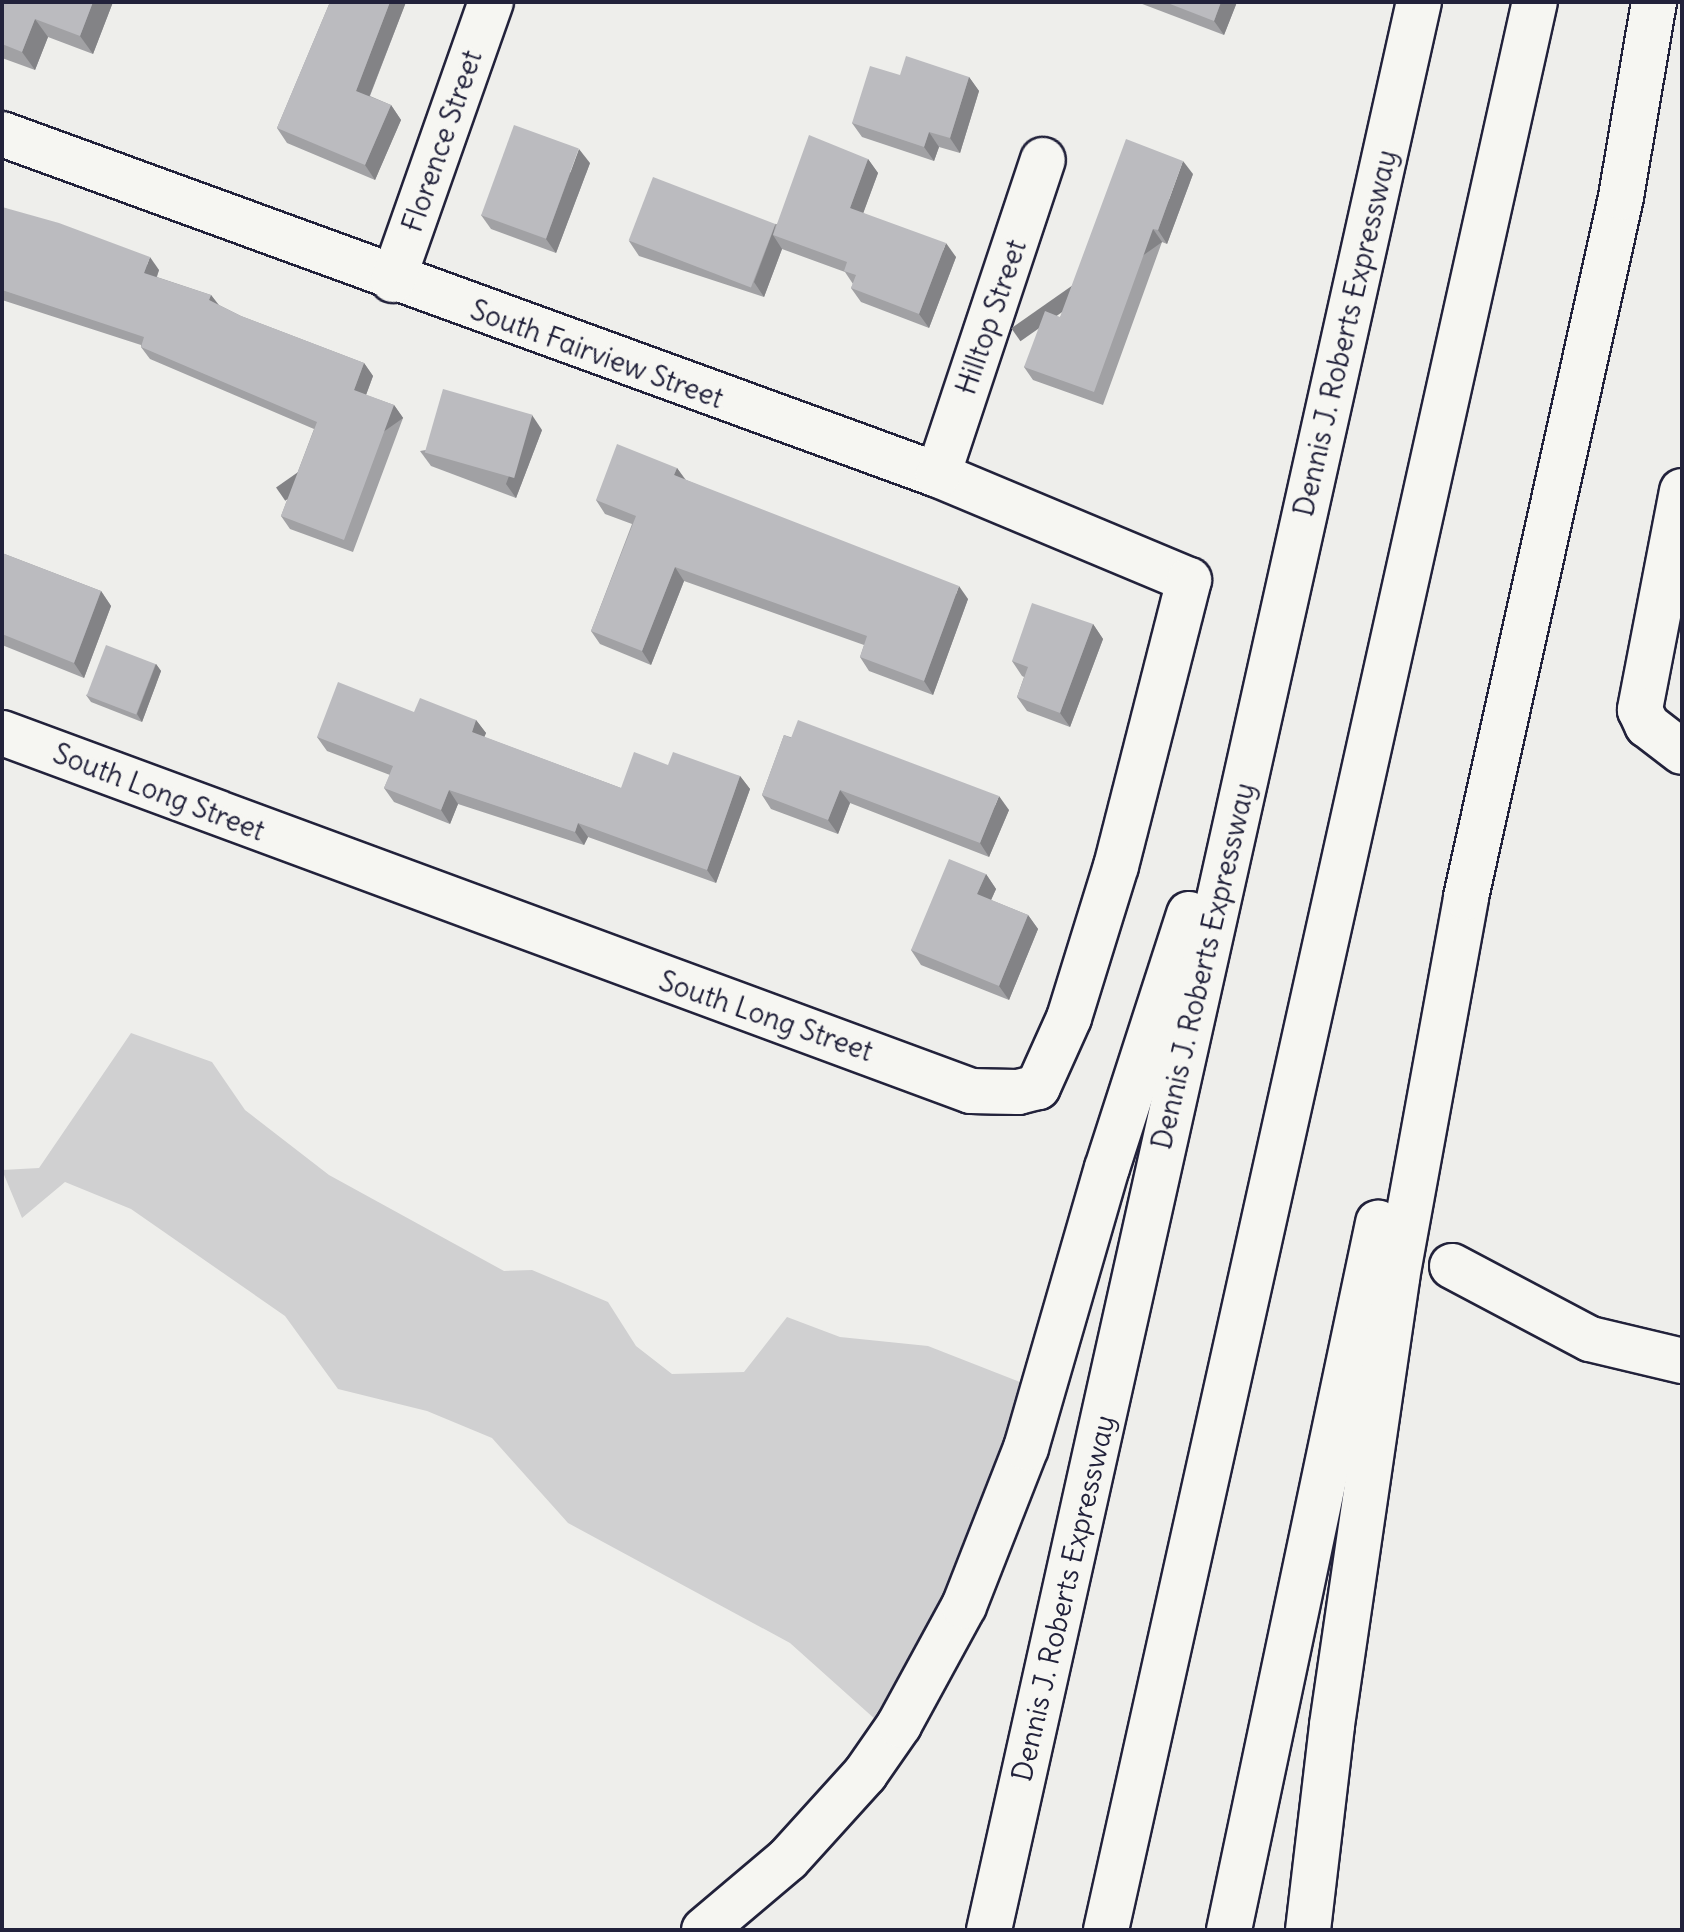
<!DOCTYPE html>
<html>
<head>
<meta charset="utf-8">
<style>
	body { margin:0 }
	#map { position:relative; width:1684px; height:1932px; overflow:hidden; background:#eeeeeb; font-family:Delius,sans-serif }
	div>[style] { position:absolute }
	.green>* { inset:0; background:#d0d0d1 }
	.roads { filter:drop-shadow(2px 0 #22223b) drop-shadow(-2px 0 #22223b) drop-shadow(0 2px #22223b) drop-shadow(0 -2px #22223b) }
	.minor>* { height:44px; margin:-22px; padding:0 22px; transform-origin:22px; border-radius:22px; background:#f6f6f2 }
	.highway>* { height:44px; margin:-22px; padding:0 22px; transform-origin:22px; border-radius:22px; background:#f6f6f2 }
	.wall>* { inset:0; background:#a1a1a4 }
	.shaded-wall>* { inset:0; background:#838386; transform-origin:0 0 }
	.building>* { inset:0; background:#bbbbbf; transform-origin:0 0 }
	span { translate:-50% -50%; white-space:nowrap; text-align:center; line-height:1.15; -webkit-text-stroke:7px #f6f6f2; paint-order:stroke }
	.street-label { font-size:28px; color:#22223b }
	.frame { position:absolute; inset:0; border:4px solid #22223b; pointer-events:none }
</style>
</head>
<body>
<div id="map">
	<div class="green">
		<div style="clip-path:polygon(131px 1033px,212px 1062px,245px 1110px,329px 1175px,504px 1271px,532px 1270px,608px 1302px,636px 1346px,672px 1374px,744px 1372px,787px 1317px,840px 1337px,928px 1346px,1030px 1386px,919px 1671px,876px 1720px,790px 1643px,568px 1523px,492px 1438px,427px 1411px,338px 1389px,285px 1316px,131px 1209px,65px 1182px,22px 1218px,2px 1170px,39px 1168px)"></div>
	</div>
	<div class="roads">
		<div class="minor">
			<div style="left:2px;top:134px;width:996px;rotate:20.02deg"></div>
			<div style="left:938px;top:475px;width:272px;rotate:22.7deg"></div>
			<div style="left:1189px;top:580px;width:295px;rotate:104.3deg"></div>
			<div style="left:1116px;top:866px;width:159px;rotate:107.2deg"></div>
			<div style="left:1069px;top:1018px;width:76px;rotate:114.2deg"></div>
			<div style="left:1038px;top:1087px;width:21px;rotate:166deg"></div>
			<div style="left:1018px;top:1092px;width:47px;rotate:-178.8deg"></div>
			<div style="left:971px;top:1091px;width:1033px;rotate:-159.72deg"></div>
			<div style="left:393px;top:280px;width:295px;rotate:-70.6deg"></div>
			<div style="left:938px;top:475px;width:332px;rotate:-71.6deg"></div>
			<div style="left:1682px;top:491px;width:223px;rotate:100.9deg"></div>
			<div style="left:1640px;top:710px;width:17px;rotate:65deg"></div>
			<div style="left:1647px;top:725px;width:44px;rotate:37.6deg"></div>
			<div style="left:1452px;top:1266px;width:156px;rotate:27.9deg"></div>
			<div style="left:1590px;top:1339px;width:95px;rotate:13.4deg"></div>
		</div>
		<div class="highway">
			<div style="left:704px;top:1930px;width:110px;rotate:-40.2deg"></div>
			<div style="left:788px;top:1859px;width:115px;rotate:-47.8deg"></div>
			<div style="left:865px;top:1774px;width:60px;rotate:-55.2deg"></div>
			<div style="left:899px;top:1725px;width:136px;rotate:-61.4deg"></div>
			<div style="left:964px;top:1606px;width:170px;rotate:-68.6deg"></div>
			<div style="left:1026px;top:1448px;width:291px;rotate:-73.9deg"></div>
			<div style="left:1107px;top:1168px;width:267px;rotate:-72.1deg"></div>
			<div style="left:989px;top:1930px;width:1975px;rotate:-77.43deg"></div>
			<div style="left:1106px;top:1930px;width:1975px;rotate:-77.46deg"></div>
			<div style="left:1229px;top:1930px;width:723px;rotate:-78.1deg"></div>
			<div style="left:1308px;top:1930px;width:206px;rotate:-83.3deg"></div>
			<div style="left:1332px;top:1725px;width:452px;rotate:-81.7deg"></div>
			<div style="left:1397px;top:1278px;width:387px;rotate:-79.7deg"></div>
			<div style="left:1466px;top:897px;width:717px;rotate:-77.51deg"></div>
			<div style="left:1621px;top:197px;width:198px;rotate:-80.4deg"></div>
		</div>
	</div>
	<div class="wall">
		<div style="clip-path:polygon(2px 2px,113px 2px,93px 54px,48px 37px,35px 70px,2px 58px)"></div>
		<div style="clip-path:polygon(330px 2px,406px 2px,370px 96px,391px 105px,401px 120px,375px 180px,287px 143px,277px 128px)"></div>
		<div style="clip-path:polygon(1137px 2px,1237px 2px,1224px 35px)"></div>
		<div style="clip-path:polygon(900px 75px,969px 77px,979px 91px,960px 153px,939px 147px,934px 161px,862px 137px,852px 123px)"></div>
		<div style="clip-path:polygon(868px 159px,878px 173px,863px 213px,956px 257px,929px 328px,861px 302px,851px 288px,853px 284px,845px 272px,782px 249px,764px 297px,639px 256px,629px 241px,777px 224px)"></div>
		<div style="clip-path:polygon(590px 163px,556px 253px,491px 229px,481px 215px)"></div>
		<div style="clip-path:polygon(1193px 174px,1167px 244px,1162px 242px,1103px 405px,1033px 380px,1024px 367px,1060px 317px)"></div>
		<div style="clip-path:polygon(2px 207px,159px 270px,157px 277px,211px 295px,219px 305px,241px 316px,364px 363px,373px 376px,366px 395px,394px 405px,403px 418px,353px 552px,290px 529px,281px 516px,314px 429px,150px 359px,141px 347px,141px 345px,2px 300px)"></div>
		<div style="clip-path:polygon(542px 430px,516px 498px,431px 466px,420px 451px)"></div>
		<div style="clip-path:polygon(677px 468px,686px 480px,968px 599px,933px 695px,869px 671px,860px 657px,864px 645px,684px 581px,651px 665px,600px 644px,591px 631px,632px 524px,605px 514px,596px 500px)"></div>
		<div style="clip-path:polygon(2px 553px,101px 591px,111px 606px,84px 678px,2px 645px)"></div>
		<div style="clip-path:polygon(1093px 624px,1103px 639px,1070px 727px,1027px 711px,1017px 697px,1024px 677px,1022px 676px,1012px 661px)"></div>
		<div style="clip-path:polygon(156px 664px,161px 671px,142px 722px,91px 702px,86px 695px)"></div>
		<div style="clip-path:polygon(414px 712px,476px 720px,486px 733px,484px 737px,621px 788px,668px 765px,740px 776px,750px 789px,716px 883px,588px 837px,584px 845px,458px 804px,450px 824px,394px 802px,384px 788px,390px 775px,327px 751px,317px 737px)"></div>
		<div style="clip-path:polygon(784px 735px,1009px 810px,989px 857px,850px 803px,838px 834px,771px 809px,762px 795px)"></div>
		<div style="clip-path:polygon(986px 874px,996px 889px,991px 900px,1028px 915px,1038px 929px,1009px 1000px,921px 965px,911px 950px)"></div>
	</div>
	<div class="shaded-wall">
		<div style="clip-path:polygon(93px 2px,113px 2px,93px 54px,80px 36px)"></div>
		<div style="clip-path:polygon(390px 2px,406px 2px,366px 105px,356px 91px)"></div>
		<div style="clip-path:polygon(1221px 2px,1237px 2px,1224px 35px,1214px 21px)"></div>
		<div style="clip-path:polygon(35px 19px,48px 37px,35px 70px,22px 52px)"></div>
		<div style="clip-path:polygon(969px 77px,979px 91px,960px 153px,950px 138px)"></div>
		<div style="clip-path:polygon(391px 105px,401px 120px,375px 180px,365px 165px)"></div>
		<div style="clip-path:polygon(929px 132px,939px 147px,934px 161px,924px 147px)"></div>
		<div style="clip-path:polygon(579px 149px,590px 163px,556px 253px,546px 239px)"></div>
		<div style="clip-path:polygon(868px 159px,878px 173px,860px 222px,850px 208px)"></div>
		<div style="clip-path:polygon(1183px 161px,1193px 174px,1167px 244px,1158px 230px)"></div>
		<div style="clip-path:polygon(776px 223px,773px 235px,782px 249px,764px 297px,754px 282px)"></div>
		<div style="left:1153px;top:229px;width:16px;height:173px;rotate:55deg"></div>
		<div style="clip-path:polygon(946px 243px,956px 257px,929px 328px,919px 314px)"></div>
		<div style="clip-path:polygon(150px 257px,159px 270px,153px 286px,144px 273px)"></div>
		<div style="clip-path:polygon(211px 295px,220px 307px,209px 300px)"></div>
		<div style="clip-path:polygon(364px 363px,373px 376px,363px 403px,354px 390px)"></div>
		<div style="left:394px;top:405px;width:16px;height:144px;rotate:55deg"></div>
		<div style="clip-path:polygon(532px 415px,542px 430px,516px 498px,506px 484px)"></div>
		<div style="clip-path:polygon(677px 468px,686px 481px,674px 475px)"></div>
		<div style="clip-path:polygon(675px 567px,684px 581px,651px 665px,642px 651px)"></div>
		<div style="clip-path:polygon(959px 586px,968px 599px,933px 695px,924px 681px)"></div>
		<div style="clip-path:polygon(101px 591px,111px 606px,84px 678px,74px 663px)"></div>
		<div style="clip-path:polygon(1093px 624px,1103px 639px,1070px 727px,1060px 713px)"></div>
		<div style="clip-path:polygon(156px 664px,161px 671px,142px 722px,137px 714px)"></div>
		<div style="clip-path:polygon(476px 720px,486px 733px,481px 745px,472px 732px)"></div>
		<div style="clip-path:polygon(740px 776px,750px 789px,716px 883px,707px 870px)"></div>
		<div style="clip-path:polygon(449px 790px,458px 804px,450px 824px,441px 810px)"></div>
		<div style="clip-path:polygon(840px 790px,850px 803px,838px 834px,828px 820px)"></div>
		<div style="clip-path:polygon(999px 796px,1009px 810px,989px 857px,980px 843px)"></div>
		<div style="clip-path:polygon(578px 823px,588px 837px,584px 845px,575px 832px)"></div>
		<div style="clip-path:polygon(986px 874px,996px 889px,987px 909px,977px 894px)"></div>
		<div style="clip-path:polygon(1028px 915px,1038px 929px,1009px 1000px,999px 986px)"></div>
	</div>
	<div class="building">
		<div style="clip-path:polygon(2px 2px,93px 2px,80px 36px,35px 19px,22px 52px,2px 44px)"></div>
		<div style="clip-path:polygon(330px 2px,390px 2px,356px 91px,391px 105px,365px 165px,277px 128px)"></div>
		<div style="clip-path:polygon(1165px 2px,1221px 2px,1214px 21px)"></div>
		<div style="clip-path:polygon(906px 56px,969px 77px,950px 138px,929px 132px,924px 147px,852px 123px,870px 66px,900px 75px)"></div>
		<div style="left:514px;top:125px;width:69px;height:96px;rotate:20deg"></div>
		<div style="clip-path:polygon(809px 135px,868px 159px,850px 208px,946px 243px,919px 314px,851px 288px,856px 275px,844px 271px,847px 262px,773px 235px)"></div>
		<div style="clip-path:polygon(1126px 139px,1183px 161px,1158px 230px,1153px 229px,1094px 392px,1024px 367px,1045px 311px,1060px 317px)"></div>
		<div style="left:653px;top:177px;width:131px;height:68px;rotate:21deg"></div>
		<div style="clip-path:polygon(2px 207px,59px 223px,150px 257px,144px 273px,211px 295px,209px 300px,241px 316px,364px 363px,354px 390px,394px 405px,344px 540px,281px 516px,317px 422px,141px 347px,144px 337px,2px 290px)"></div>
		<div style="left:443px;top:389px;width:93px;height:66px;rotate:16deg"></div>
		<div style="clip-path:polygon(617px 444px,677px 468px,674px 475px,959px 586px,924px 681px,860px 657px,867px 636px,675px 567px,642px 651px,591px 631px,636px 516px,596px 500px)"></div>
		<div style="clip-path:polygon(2px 553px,101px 591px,74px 663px,2px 634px)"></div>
		<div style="clip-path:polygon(1032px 603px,1093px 624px,1060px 713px,1017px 697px,1028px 667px,1012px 661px)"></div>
		<div style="left:106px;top:645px;width:53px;height:54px;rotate:21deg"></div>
		<div style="clip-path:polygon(338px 682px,414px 712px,420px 698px,476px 720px,472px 732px,621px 788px,634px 752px,668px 765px,673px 752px,740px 776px,707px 870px,578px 823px,575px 832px,449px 790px,441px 810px,384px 788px,393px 766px,317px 737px)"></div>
		<div style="clip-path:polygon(798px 720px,999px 796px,980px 843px,840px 790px,828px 820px,762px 795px,784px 735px,791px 738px)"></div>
		<div style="clip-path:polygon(949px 859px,986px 874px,977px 894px,1028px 915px,999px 986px,911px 950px)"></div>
	</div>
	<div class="street-label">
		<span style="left:442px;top:141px;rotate:-71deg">Florence Street</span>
		<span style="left:991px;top:317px;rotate:-71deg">Hilltop Street</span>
		<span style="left:1345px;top:333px;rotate:-77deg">Dennis J. Roberts Expressway</span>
		<span style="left:597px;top:354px;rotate:20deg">South Fairview Street</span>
		<span style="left:159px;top:792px;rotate:21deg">South Long Street</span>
		<span style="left:1203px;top:966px;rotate:-77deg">Dennis J. Roberts Expressway</span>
		<span style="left:766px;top:1016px;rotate:19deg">South Long Street</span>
		<span style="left:1063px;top:1598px;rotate:-77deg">Dennis J. Roberts Expressway</span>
	</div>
	<div class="frame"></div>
</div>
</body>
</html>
